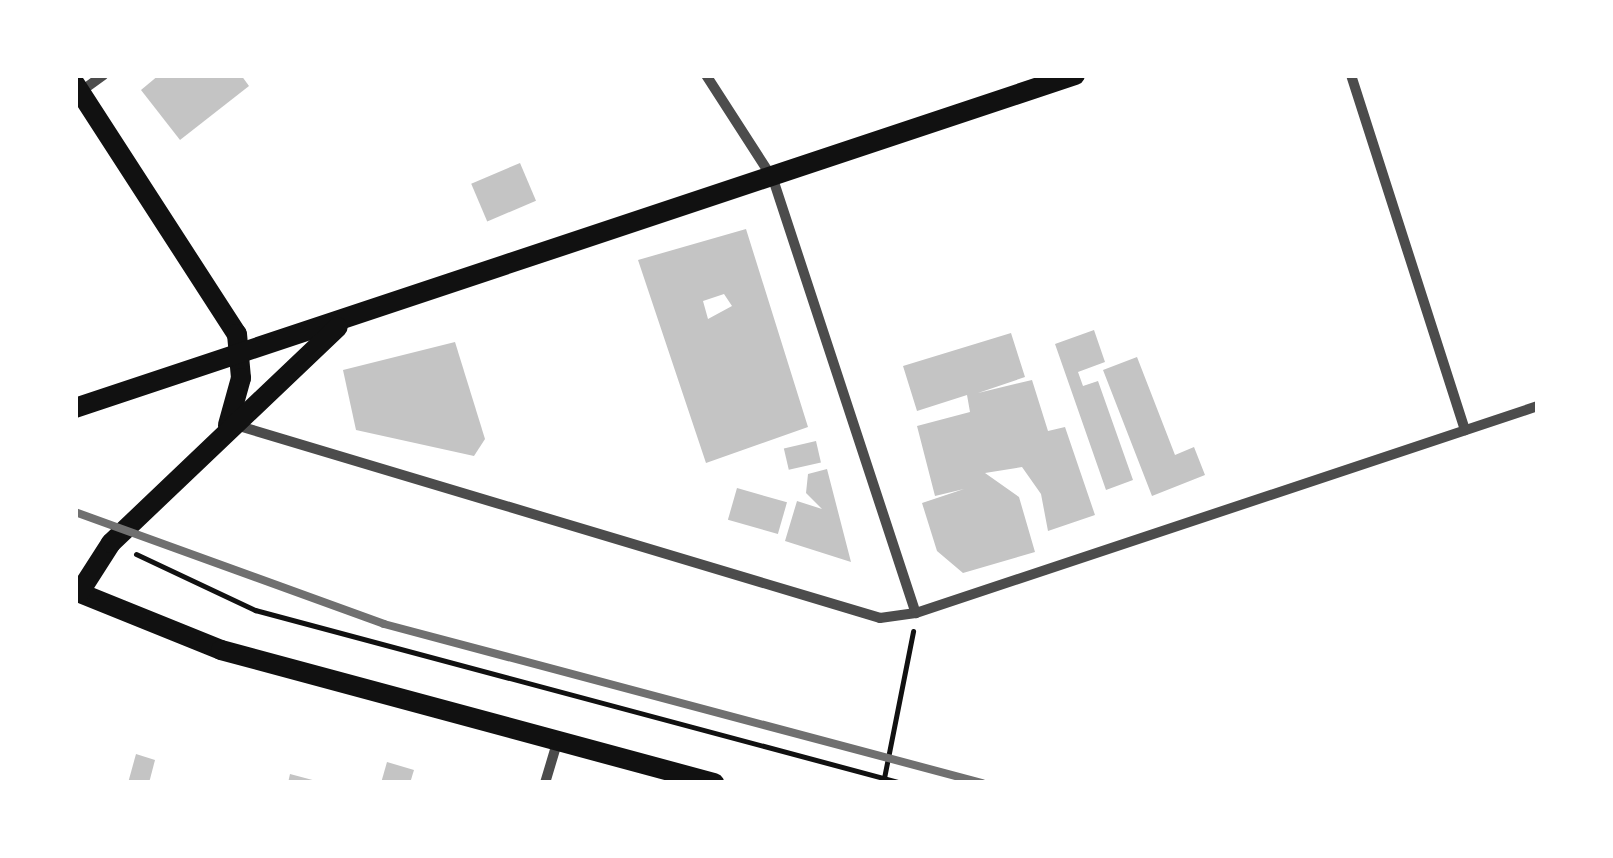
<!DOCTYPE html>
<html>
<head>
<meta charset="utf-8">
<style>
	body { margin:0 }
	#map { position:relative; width:1613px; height:858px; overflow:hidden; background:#fff; font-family:Montserrat,sans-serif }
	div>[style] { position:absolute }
	.building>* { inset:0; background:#c4c4c4; transform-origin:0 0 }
	.path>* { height:5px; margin:-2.5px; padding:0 2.5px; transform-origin:2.5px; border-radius:2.5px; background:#111 }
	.minor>* { height:10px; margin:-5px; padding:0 5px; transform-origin:5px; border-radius:5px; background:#4c4c4c }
	.secondary>* { height:20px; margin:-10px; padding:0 10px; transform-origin:10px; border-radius:10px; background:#111 }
	.rail>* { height:8px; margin:-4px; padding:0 4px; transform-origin:4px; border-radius:4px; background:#707070 }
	span { translate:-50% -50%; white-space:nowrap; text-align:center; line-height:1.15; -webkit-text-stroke:10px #fff; paint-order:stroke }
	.frame { position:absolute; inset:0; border:78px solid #fff; pointer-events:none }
</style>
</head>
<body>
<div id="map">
	<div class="building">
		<div style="clip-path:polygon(159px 75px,241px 75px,249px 86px,180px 140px,141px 90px)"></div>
		<div style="left:520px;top:163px;width:41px;height:53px;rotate:67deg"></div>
		<div style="clip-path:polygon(evenodd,746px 229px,808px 427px,706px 463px,638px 260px,746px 229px,724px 294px,732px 306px,708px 319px,703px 301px,724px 294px)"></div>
		<div style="clip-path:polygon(1094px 330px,1105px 362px,1078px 372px,1083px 386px,1098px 381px,1133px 480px,1106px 490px,1055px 344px)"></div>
		<div style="clip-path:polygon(1011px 333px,1025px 377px,978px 393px,1032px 380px,1048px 431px,1065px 427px,1095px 515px,1048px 531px,1041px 494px,1022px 467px,985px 473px,1019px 497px,1035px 552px,963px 573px,937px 551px,922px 503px,964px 489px,935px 496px,917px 426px,970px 412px,967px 395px,917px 411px,903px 366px)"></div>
		<div style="clip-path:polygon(455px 342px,485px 439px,474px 456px,356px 430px,343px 370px)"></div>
		<div style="clip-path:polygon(1137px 357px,1175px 455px,1194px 447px,1205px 475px,1152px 496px,1103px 370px)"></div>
		<div style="left:816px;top:441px;width:22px;height:33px;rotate:77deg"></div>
		<div style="clip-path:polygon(827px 469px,851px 562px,785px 541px,797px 501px,822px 509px,806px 493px,808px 474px)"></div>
		<div style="left:737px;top:488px;width:52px;height:33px;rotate:16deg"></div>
		<div style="clip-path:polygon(136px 754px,155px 760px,149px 783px,128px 783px)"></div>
		<div style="clip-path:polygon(387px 762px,414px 770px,410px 783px,381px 783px)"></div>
		<div style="clip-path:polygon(290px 774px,320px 782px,319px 783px,288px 783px)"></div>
	</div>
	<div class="path">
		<div style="left:136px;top:554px;width:132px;rotate:25.2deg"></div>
		<div style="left:255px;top:610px;width:670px;rotate:14.97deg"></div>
		<div style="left:883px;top:783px;width:155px;rotate:-78.8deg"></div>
	</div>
	<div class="minor">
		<div style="left:706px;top:75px;width:124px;rotate:57.2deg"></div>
		<div style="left:773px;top:179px;width:457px;rotate:71.8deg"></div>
		<div style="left:1351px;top:75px;width:373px;rotate:72.2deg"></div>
		<div style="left:80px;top:92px;width:29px;rotate:-36deg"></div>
		<div style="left:239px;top:426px;width:669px;rotate:16.67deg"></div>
		<div style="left:880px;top:618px;width:36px;rotate:-8deg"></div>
		<div style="left:916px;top:613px;width:656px;rotate:-18.41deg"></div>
		<div style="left:545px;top:783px;width:42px;rotate:-73.3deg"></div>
	</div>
	<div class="secondary">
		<div style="left:75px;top:84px;width:298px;rotate:57.1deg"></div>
		<div style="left:237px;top:334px;width:44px;rotate:84.8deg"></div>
		<div style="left:241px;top:378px;width:49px;rotate:105.5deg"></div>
		<div style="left:75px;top:408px;width:1054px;rotate:-18.42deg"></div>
		<div style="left:75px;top:591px;width:157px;rotate:22deg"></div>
		<div style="left:221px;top:650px;width:511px;rotate:15.1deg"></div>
		<div style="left:79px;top:593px;width:59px;rotate:-57.4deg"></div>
		<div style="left:111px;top:543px;width:313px;rotate:-43.6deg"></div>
	</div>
	<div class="rail">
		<div style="left:75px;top:512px;width:329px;rotate:19.9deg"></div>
		<div style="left:384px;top:624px;width:619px;rotate:14.89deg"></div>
	</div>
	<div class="frame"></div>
</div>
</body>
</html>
